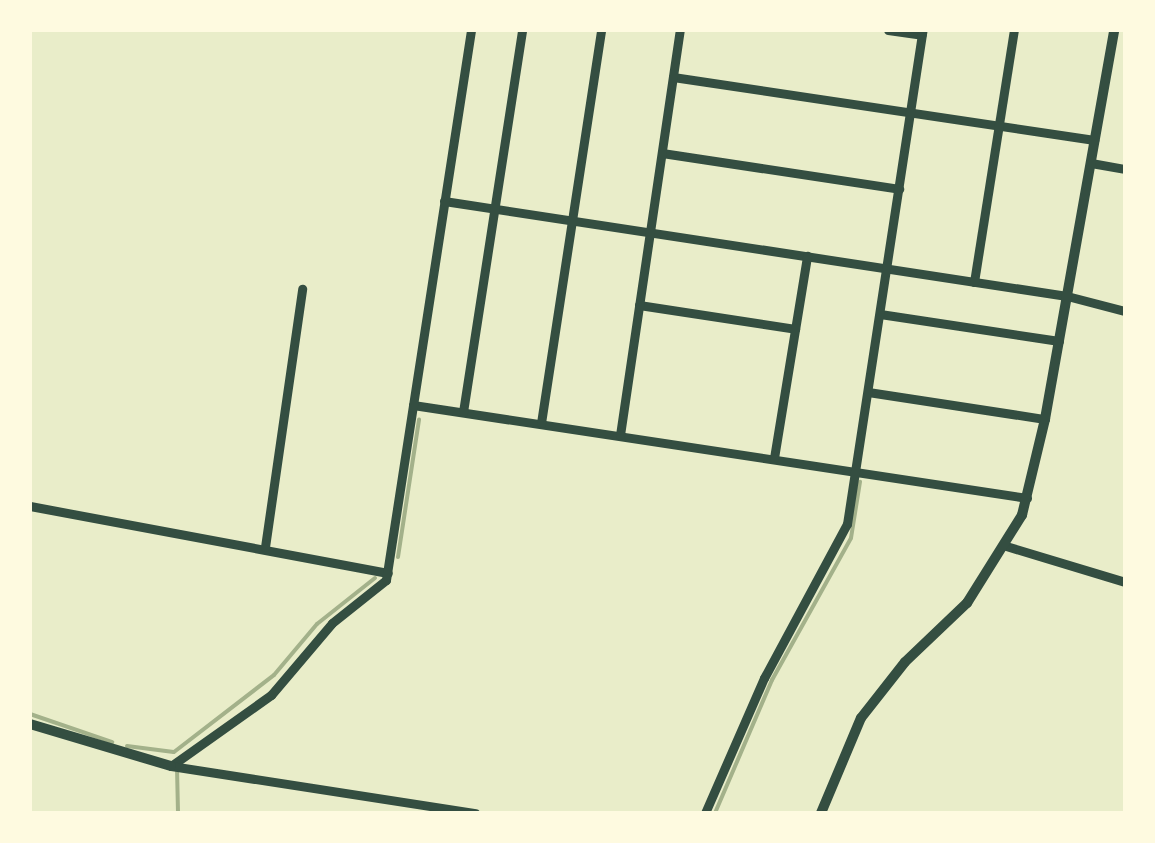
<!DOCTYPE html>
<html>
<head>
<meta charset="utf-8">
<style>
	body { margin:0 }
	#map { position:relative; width:1155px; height:843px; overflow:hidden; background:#e9edc9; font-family:Cabin,sans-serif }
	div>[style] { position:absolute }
	.stream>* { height:4px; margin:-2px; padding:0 2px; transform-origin:2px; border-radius:2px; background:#a3b18a }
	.minor>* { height:9px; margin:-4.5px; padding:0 4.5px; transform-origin:4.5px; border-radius:4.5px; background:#344e41 }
	.tertiary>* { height:10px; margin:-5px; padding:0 5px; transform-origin:5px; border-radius:5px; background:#344e41 }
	span { translate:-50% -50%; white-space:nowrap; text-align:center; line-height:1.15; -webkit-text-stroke:8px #fefae0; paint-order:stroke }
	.frame { position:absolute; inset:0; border:32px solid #fefae0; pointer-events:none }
</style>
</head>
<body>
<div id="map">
	<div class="stream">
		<div style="left:398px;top:557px;width:139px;rotate:-81.3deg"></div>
		<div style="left:30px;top:714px;width:87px;rotate:18.9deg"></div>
		<div style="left:127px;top:746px;width:47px;rotate:7.3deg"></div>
		<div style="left:174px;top:752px;width:126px;rotate:-37.6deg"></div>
		<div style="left:274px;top:675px;width:67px;rotate:-49.9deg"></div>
		<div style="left:317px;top:624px;width:74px;rotate:-38.4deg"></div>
		<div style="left:177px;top:768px;width:45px;rotate:88.7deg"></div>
		<div style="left:715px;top:813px;width:145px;rotate:-66.8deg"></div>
		<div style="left:772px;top:680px;width:162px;rotate:-60.9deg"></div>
		<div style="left:851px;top:538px;width:57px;rotate:-80.9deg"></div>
	</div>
	<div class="minor">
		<div style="left:888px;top:30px;width:34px;rotate:8deg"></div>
		<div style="left:673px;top:77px;width:426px;rotate:8.5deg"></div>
		<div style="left:662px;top:153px;width:240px;rotate:8.6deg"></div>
		<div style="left:1091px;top:163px;width:35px;rotate:10deg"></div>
		<div style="left:444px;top:201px;width:630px;rotate:8.67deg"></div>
		<div style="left:1067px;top:296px;width:60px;rotate:14.5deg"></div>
		<div style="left:974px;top:282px;width:255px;rotate:-81deg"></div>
		<div style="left:639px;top:305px;width:158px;rotate:8.7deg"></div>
		<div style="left:880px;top:314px;width:181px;rotate:8.6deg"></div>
		<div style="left:868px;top:392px;width:179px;rotate:8.7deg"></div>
		<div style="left:413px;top:405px;width:621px;rotate:8.61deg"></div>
		<div style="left:463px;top:412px;width:387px;rotate:-81.2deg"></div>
		<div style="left:541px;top:423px;width:398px;rotate:-81.3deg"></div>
		<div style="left:620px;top:435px;width:409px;rotate:-81.6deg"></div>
		<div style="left:774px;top:458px;width:205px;rotate:-80.7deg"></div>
		<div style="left:30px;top:506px;width:364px;rotate:10.6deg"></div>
		<div style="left:1006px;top:546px;width:124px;rotate:16.8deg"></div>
		<div style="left:265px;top:547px;width:261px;rotate:-81.8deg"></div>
		<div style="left:171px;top:766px;width:123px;rotate:-35.4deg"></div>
		<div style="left:271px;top:695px;width:94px;rotate:-49.7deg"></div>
		<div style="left:332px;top:623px;width:69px;rotate:-38.5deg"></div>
		<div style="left:386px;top:580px;width:557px;rotate:-81.21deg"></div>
		<div style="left:171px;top:766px;width:308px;rotate:8.8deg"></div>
		<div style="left:705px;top:813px;width:147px;rotate:-66.4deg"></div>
		<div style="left:764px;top:678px;width:175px;rotate:-61.7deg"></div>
		<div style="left:847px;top:524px;width:500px;rotate:-81.3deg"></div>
	</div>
	<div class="tertiary">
		<div style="left:30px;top:724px;width:147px;rotate:16.6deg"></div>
		<div style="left:821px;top:813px;width:103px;rotate:-67.2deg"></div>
		<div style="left:861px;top:718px;width:71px;rotate:-51.8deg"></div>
		<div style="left:905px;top:662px;width:86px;rotate:-43.6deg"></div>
		<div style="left:967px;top:603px;width:104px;rotate:-58deg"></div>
		<div style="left:1022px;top:515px;width:99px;rotate:-76.5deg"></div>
		<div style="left:1045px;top:419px;width:395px;rotate:-79.9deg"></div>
	</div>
	<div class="frame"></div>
</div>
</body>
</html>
